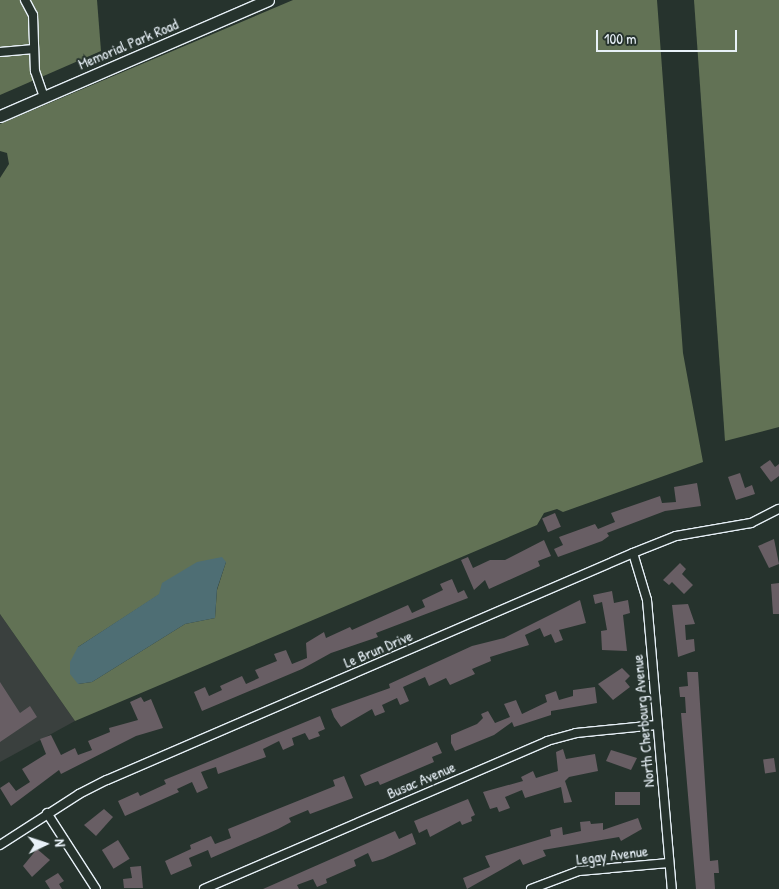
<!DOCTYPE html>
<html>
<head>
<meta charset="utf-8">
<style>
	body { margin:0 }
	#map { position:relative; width:779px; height:889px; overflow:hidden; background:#26332d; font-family:"Patrick Hand",sans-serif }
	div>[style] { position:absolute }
	.built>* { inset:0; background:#3a403e }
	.green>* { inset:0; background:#627255 }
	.water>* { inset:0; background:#4e6e74 }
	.building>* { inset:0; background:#685e64; transform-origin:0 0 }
	.roads { filter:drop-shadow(1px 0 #e8f1f8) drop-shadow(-1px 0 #e8f1f8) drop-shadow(0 1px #e8f1f8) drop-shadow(0 -1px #e8f1f8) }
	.street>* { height:8px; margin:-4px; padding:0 4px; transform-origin:4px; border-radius:4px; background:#26332d }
	.secondary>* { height:11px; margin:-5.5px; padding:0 5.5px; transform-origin:5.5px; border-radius:5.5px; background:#26332d }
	span { translate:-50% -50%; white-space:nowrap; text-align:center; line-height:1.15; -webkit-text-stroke:4px #26332d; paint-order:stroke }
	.street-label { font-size:15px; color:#e8f1f8 }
	.north { position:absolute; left:20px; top:819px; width:50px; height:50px; -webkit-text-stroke:4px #26332d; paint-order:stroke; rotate:86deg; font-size:14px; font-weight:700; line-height:20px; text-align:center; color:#e8f1f8 }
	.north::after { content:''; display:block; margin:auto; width:18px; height:22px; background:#e8f1f8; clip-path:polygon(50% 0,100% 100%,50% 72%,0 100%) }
	.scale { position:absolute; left:596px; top:30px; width:141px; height:22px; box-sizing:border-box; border:2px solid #e8f1f8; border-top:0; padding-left:6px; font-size:15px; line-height:18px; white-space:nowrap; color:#e8f1f8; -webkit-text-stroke:4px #26332d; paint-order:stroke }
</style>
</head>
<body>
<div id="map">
	<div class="built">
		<div style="clip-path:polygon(0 614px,75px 721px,0 762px)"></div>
	</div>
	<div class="green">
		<div style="clip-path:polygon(0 0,97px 0,101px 51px,0 95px)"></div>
		<div style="clip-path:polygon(evenodd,293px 0,657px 0,683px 353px,703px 462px,563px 512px,557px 509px,544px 513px,537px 525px,75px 721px,0 614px,0 178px,9px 164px,7px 153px,0 151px,0 124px,293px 0,226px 562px,217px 590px,215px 618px,185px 624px,92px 682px,78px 684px,78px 647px,160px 594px,226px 562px)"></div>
		<div style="clip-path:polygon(694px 0,779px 0,779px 427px,725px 441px)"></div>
	</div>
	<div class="water">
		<div style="clip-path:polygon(222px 557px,226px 562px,217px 589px,215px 618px,185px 624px,92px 682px,78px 684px,70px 674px,70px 662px,78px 647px,159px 594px,162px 583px,197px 562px)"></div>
	</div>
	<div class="building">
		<div style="clip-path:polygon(770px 460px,775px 467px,779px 464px,779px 476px,771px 482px,760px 467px)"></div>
		<div style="clip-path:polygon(740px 473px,745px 488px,752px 485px,755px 494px,736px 500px,728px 477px)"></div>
		<div style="clip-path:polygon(697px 483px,701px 506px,665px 511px,607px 533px,609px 536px,602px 541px,558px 557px,554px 549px,563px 545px,559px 537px,595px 524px,598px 529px,615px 522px,611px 513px,660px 496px,662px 503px,676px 502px,674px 487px)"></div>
		<div style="left:555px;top:513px;width:15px;height:14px;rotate:67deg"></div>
		<div style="clip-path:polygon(774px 539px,779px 564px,769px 568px,758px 546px)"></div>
		<div style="clip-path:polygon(544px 540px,551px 556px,538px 561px,540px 566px,489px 589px,485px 580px,474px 590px,461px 560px,468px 557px,473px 568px,490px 560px,505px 560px)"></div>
		<div style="clip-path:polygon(680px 563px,686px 569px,682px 574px,693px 585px,684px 594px,672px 582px,669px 585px,663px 580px)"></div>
		<div style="clip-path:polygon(452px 579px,458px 593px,464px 590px,468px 598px,376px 633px,378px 637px,331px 653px,302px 669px,202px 711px,194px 692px,205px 687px,209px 696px,222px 690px,220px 686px,242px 676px,246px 684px,259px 678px,255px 670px,277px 661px,274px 654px,286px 650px,292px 664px,307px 658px,306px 643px,324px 632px,326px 638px,350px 627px,352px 630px,408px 605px,412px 613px,425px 607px,422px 600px,443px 590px,440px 584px)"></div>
		<div style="clip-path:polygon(779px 583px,779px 614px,773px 614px,771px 584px)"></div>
		<div style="clip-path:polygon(612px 591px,614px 603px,628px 600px,630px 613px,623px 615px,627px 651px,602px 650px,601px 631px,607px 630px,602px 602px,595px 604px,593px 595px)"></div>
		<div style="clip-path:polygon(580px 600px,586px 623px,559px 630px,563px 640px,555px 643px,551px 634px,544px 637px,540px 628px,525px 635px,529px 645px,490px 657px,491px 661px,472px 669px,475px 674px,450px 685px,446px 678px,429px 686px,425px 677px,403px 687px,409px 701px,400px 705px,397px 698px,382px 705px,385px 712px,375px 716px,372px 709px,341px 727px,334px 717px,331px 709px,390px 688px,389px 684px,472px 646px,504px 638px)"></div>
		<div style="clip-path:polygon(688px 604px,695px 624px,685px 625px,686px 640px,694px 639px,695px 651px,678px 657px,672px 605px)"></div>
		<div style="clip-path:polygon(622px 668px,630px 676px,625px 681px,630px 687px,613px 700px,598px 684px)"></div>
		<div style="clip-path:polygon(687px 672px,698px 672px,710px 861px,718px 860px,719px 873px,714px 873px,715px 889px,696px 889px,681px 713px,686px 713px,685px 697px,680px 697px,679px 687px,688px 686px)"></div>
		<div style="clip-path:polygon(0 682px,20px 713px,30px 706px,37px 717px,0 742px)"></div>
		<div style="clip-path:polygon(595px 687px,597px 703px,551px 711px,551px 715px,514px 727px,512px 722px,494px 735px,455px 751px,451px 743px,451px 735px,477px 724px,483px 718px,481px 714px,488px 711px,495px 723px,510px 717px,504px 704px,516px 700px,522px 714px,547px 702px,545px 695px,556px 691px,559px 700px,573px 696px,573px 690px)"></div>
		<div style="clip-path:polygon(141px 697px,144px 702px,151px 699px,163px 728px,136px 736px,61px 774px,59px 770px,11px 806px,0 788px,9px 782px,16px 791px,30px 782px,22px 769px,46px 754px,40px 739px,51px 735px,61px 755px,75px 748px,78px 755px,92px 750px,88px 741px,110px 732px,109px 728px,138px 720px,130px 702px)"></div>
		<div style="clip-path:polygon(320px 716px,325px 729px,318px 732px,320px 736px,309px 740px,305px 733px,292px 738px,294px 745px,283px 750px,279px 741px,263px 749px,266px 757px,218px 774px,216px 767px,201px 772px,208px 788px,197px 793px,192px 782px,177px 789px,179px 792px,125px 816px,118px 801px,138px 792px,140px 796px,166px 784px,164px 780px)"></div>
		<div style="clip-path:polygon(437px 742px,442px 753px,432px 757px,434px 762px,380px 785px,378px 781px,365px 786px,360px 775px)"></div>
		<div style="clip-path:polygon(563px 749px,566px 759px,595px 754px,598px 771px,569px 777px,565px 781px,572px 802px,564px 803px,561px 787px,525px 798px,522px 790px,505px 797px,510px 808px,499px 812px,497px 807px,490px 809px,483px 792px,523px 781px,521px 777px,533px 771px,536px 778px,558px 771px,556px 752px)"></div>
		<div style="clip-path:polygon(611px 750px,637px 758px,631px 770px,606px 761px)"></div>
		<div style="left:774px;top:758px;width:14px;height:11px;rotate:82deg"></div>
		<div style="clip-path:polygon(344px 776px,353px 798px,310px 814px,308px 810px,289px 818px,291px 822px,278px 829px,211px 858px,208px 850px,189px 858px,192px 866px,171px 875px,165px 861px,191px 849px,190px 845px,211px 836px,215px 844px,231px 838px,228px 829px,335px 786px,333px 780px)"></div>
		<div style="left:640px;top:792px;width:13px;height:25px;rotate:90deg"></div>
		<div style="clip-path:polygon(468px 799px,475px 815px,471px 817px,472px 821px,462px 825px,460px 821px,430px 837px,427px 829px,419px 833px,414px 821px)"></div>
		<div style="clip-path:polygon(104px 809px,113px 817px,96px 836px,84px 825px)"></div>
		<div style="clip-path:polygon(638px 818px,642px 829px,621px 841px,619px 837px,543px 850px,546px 856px,523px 865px,520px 859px,467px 889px,463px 878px,490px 867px,485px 856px,551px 836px,550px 830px,562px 827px,563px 835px,581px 831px,580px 822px,590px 821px,591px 824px,603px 823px,603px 830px)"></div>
		<div style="clip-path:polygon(395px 831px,399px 839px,412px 833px,416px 844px,383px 859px,372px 862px,368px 853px,354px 860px,356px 866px,326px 879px,327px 883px,317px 887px,313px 879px,297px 885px,299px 889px,263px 889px)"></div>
		<div style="left:118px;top:840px;width:22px;height:19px;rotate:58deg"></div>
		<div style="clip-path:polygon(37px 849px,50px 860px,32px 877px,23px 866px)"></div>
		<div style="clip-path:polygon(141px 866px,143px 888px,124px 888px,123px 879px,132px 878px,130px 867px)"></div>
		<div style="clip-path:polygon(58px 873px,64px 881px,59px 884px,62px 889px,50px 889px,45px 881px)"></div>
	</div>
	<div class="roads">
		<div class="street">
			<div style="left:25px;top:0;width:17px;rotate:62deg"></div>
			<div style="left:33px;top:15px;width:56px;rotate:88deg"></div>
			<div style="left:35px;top:71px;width:28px;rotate:71deg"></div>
			<div style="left:0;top:52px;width:34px;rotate:-5deg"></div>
			<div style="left:633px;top:553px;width:49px;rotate:73.4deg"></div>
			<div style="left:647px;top:600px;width:290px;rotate:85.1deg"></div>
			<div style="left:47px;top:813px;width:90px;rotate:57.2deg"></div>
			<div style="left:0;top:845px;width:94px;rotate:-32.8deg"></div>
			<div style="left:79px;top:794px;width:31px;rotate:-27deg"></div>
			<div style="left:107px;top:780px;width:573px;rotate:-23.34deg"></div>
			<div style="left:633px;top:553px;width:46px;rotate:-21.6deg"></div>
			<div style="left:676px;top:536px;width:76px;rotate:-9.8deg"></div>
			<div style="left:751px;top:523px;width:31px;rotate:-27deg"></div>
			<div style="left:204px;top:889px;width:374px;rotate:-23.3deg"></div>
			<div style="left:547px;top:741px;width:30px;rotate:-15deg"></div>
			<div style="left:576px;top:733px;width:81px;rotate:-5.6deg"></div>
			<div style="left:531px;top:889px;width:51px;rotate:-20.6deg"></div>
			<div style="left:579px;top:871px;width:90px;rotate:-5.1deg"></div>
		</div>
		<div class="secondary">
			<div style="left:0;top:116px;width:292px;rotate:-23.4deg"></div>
		</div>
	</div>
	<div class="street-label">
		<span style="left:128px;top:44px;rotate:-23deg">Memorial Park Road</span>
		<span style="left:378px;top:649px;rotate:-23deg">Le Brun Drive</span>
		<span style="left:643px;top:721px;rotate:-95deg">North Cherbourg Avenue</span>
		<span style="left:421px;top:780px;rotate:-23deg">Busac Avenue</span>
		<span style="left:612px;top:855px;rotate:-7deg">Legay Avenue</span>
	</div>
	<div class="north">N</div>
	<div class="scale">100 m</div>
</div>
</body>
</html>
